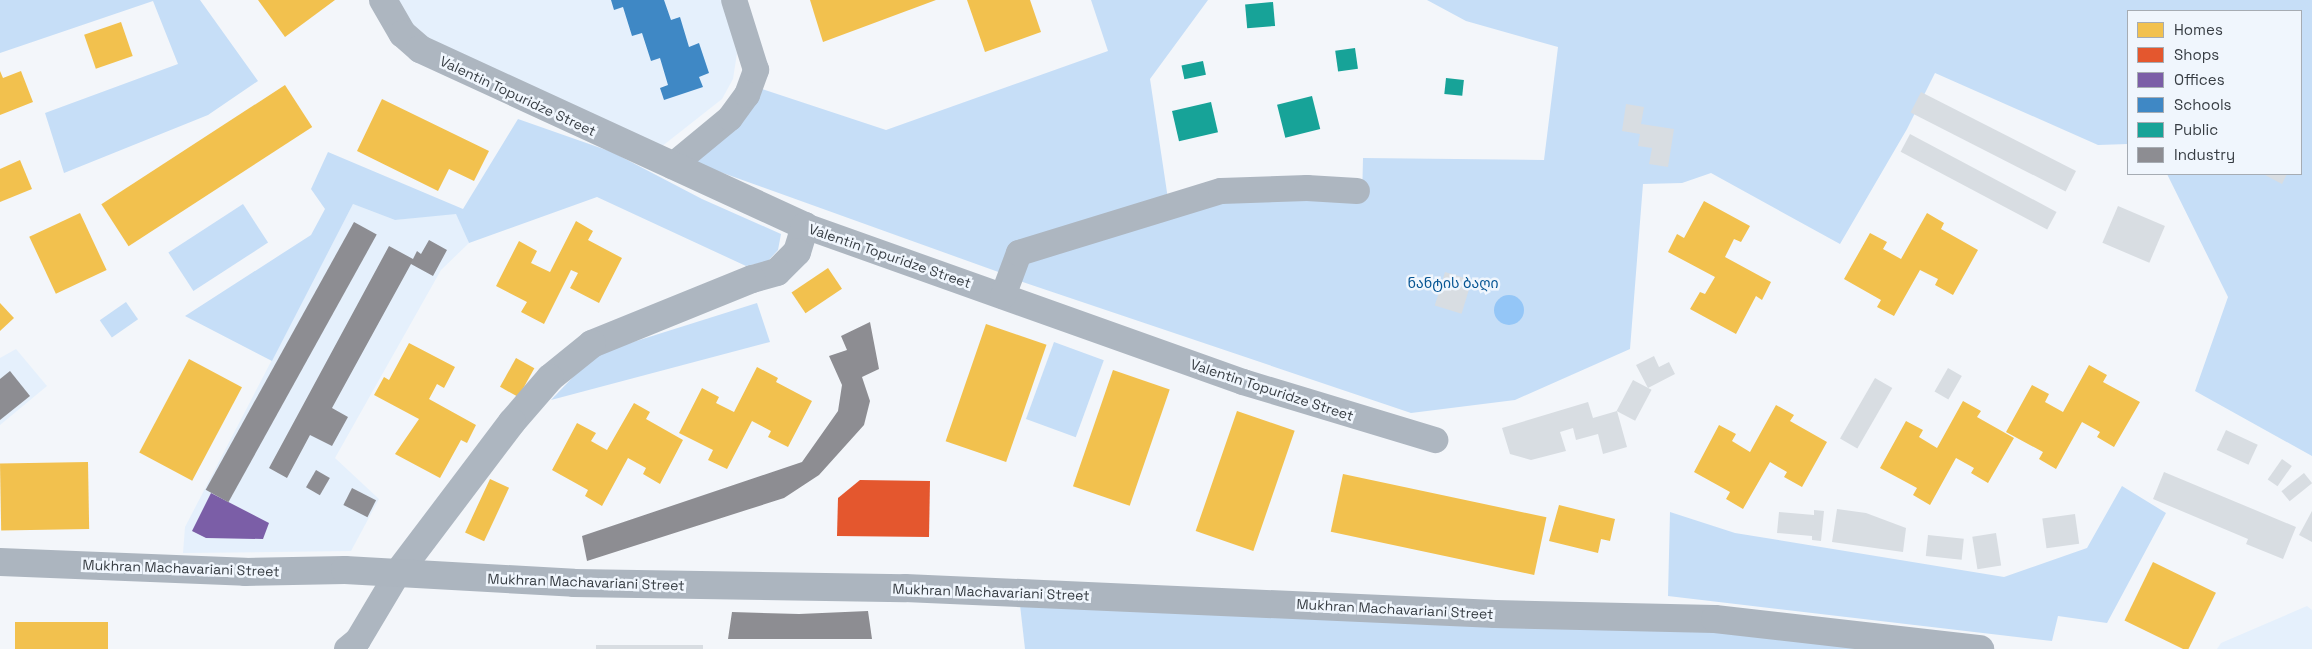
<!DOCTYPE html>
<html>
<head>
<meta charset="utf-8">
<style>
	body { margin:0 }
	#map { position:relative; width:2312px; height:649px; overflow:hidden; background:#f3f6fa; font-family:"Space Grotesk","Noto Sans Georgian",sans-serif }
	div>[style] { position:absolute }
	.built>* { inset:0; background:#e5f0fc }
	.green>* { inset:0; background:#c6def7; transform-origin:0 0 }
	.water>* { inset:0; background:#94c6f7 }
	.round { border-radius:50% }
	.homes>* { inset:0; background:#f2c14e; transform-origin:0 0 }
	.shops>* { inset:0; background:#e4572e }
	.offices>* { inset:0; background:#7b5ea7 }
	.schools>* { inset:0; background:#3f88c5 }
	.public>* { inset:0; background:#17a398; transform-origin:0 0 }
	.industry>* { inset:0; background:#8d8d92; transform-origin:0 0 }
	.building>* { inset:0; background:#d8dde2; transform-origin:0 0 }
	.minor>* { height:26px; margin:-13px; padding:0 13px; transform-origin:13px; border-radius:13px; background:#adb6c0 }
	.tertiary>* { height:28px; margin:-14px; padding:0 14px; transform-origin:14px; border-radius:14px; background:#adb6c0 }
	.secondary>* { height:28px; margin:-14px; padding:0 14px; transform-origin:14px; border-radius:14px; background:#acb5bf }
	span { translate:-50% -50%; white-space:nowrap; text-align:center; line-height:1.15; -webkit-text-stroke:5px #f0f6fd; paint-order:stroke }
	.street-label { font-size:14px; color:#373d43 }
	.park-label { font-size:14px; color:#075694 }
	.legend { position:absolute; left:2127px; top:10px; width:175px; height:165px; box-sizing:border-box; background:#f0f6fd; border:1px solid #a6acb3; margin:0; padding:6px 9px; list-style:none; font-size:15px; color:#373d43 }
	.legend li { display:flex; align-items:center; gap:10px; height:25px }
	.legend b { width:25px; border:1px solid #a6acb3 }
</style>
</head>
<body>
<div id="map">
	<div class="built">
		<div style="clip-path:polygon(395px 0,722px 0,737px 53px,733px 79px,722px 99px,661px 147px,430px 44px,415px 30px)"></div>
		<div style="clip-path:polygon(353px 204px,395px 220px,456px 213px,469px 243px,441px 270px,335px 458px,379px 499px,351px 551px,183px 553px,185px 527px)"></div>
		<div style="clip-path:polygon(16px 349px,47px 386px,0 425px,0 358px)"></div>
		<div style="clip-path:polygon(2307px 606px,2312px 610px,2312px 649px,2217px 649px,2221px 643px)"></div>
	</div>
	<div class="green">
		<div style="clip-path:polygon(0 0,200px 0,258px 81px,208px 115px,64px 173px,45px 113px,178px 64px,153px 1px,0 53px)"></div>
		<div style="clip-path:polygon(1091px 0,1208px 0,1150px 79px,1168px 199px,1004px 274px,695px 163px,759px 88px,886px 130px,1108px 51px)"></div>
		<div style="clip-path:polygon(1427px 0,2312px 0,2312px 456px,2195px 391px,2228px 297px,2167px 174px,2301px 174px,2301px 11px,2128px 11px,2128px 144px,2098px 145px,1935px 73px,1907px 129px,1840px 244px,1711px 173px,1682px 183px,1643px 184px,1630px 349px,1515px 400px,1411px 413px,1014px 279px,1024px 255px,1219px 199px,1362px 201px,1363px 158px,1544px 160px,1558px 47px,1466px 21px)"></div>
		<div style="clip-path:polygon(518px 119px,612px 152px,702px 199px,781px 234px,778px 250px,767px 262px,746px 266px,597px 197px,469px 243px,456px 214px,395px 220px,353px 204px,272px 361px,185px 316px,311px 235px,325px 209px,311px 189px,328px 152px,463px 209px)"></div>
		<div style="left:243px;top:204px;width:46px;height:89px;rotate:57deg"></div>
		<div style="left:126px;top:302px;width:21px;height:32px;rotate:55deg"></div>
		<div style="clip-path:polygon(757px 303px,770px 342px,551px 400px,595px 354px)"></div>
		<div style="left:1054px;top:342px;width:53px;height:82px;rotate:20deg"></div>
		<div style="clip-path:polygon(2122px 486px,2166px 513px,2107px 623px,2058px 616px,2052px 641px,1668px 596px,1670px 512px,1735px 533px,2004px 577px,2087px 548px)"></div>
		<div style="clip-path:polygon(1232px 600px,1980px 649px,1025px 649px,1020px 605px)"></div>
	</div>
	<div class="water">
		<div class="round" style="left:1494px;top:295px;width:30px;height:30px"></div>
	</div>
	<div class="homes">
		<div style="clip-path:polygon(258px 0,335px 0,285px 37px)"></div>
		<div style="clip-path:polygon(810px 0,936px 0,823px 42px)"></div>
		<div style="clip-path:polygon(967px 0,1030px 0,1041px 32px,985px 52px)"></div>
		<div style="left:121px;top:22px;width:36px;height:39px;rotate:71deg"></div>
		<div style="clip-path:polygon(0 71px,3px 78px,21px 71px,33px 102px,0 115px)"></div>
		<div style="left:285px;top:85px;width:50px;height:219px;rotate:57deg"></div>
		<div style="clip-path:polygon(382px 99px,489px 151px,474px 181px,449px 169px,438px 191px,357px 151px)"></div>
		<div style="clip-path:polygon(20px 160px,32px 189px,0 202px,0 169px)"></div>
		<div style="clip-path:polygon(1704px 201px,1750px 226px,1741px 242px,1734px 239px,1725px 257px,1771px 282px,1762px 300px,1756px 296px,1736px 334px,1690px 309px,1700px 292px,1705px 294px,1715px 277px,1668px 252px,1677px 234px,1684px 238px)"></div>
		<div style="left:80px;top:213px;width:63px;height:56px;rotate:65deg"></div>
		<div style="clip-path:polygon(1927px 213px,1944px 223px,1941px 229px,1978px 250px,1953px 295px,1935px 285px,1938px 279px,1920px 270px,1894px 316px,1877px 307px,1881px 300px,1844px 279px,1870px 233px,1887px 242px,1883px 249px,1901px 259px)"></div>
		<div style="clip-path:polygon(576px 221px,593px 231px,588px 240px,622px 258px,599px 303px,570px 288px,578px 273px,571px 270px,544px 324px,521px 312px,527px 302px,496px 286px,519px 241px,537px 251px,531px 263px,550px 272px)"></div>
		<div style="left:828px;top:268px;width:25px;height:44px;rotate:56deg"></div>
		<div style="clip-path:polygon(0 303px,14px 318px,0 331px)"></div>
		<div style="left:986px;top:324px;width:64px;height:124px;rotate:19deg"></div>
		<div style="clip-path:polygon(409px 343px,455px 367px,444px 388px,437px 384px,429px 399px,476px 425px,467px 443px,461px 440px,440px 478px,395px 454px,419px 419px,374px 395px,384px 377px,389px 380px)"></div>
		<div style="left:516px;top:358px;width:21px;height:33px;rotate:29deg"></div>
		<div style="left:189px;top:359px;width:60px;height:106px;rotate:28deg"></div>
		<div style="clip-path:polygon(2089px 365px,2107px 375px,2103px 382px,2140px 402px,2114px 447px,2097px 437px,2100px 432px,2082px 422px,2056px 469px,2039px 459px,2043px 452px,2006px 432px,2032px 385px,2049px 394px,2045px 402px,2063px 412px)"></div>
		<div style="clip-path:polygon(757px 367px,778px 378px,776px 382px,812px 401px,788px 447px,768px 437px,771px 431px,752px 421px,727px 469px,708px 460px,713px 450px,679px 433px,702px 388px,719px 397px,716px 403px,734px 412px)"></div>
		<div style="left:1113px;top:370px;width:60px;height:123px;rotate:19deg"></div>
		<div style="clip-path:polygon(1963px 401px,1981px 411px,1977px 417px,2014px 438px,1988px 483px,1971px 473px,1974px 468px,1956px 458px,1930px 505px,1913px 495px,1917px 488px,1880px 468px,1906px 421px,1923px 430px,1919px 437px,1937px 448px)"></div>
		<div style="clip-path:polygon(634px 403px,650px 412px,646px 419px,683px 440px,660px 484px,643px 474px,646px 468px,628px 458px,602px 506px,585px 496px,588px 490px,552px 470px,577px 423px,596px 433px,591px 441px,607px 450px)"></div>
		<div style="clip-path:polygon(1776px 405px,1794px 415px,1790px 421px,1827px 442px,1802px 487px,1784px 477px,1787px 472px,1770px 462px,1743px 509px,1726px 499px,1730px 492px,1694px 472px,1719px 425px,1736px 434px,1732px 441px,1750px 452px)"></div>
		<div style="left:1237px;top:411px;width:61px;height:127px;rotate:19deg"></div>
		<div style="left:88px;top:462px;width:67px;height:88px;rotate:89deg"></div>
		<div style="left:1343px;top:474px;width:208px;height:59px;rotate:12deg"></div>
		<div style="left:490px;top:479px;width:21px;height:59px;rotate:25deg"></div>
		<div style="clip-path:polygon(1559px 505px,1615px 519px,1610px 541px,1601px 539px,1598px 553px,1549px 541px)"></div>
		<div style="left:2153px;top:562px;width:70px;height:65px;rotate:26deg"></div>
		<div style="left:108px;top:622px;width:27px;height:93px;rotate:90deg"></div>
	</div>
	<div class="shops">
		<div style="clip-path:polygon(860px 480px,930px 481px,929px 537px,837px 536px,838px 498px)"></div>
	</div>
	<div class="offices">
		<div style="clip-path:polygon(211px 493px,269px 523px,263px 539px,206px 538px,192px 531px)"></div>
	</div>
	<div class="schools">
		<div style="clip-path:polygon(611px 0,664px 0,671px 20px,680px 17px,689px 47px,699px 43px,709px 73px,699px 77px,703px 87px,664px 100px,660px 88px,668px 85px,660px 58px,651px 61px,642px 33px,632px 36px,623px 7px,614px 10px)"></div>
	</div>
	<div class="public">
		<div style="left:1273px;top:2px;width:24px;height:28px;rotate:85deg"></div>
		<div style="left:1355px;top:48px;width:21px;height:20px;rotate:82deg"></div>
		<div style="left:1203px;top:61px;width:14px;height:22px;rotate:78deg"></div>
		<div style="left:1446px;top:78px;width:18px;height:16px;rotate:6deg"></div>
		<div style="left:1312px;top:96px;width:34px;height:36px;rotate:76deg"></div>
		<div style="left:1211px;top:102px;width:31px;height:40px;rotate:77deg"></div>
	</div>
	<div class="industry">
		<div style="left:354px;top:222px;width:26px;height:306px;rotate:29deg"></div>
		<div style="clip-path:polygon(429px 240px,447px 250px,433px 276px,411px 264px,332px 408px,348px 417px,332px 446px,310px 435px,287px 478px,269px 468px,389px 246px,413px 259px,417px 251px,421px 254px)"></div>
		<div style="clip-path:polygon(870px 322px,879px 369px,862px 377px,870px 401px,864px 425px,819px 475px,784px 498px,587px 561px,582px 536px,802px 462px,838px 411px,842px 385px,829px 356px,847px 350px,841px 336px)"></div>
		<div style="clip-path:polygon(10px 371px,30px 396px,0 420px,0 379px)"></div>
		<div style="left:316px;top:470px;width:16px;height:20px;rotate:30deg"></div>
		<div style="left:352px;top:488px;width:27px;height:19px;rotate:27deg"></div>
		<div style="clip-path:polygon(868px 611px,872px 639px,728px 639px,732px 612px,799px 614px)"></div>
	</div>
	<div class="building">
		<div style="left:1921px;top:92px;width:174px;height:23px;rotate:27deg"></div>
		<div style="clip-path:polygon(1626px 104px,1644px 107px,1641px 124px,1674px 129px,1668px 167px,1649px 164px,1652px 148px,1638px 146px,1640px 134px,1622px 131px)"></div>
		<div style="left:1910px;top:134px;width:166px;height:20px;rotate:28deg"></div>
		<div style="clip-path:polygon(2263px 174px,2287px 174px,2282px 184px)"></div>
		<div style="left:2118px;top:206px;width:51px;height:40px;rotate:23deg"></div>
		<div style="left:1445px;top:272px;width:28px;height:35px;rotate:17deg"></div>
		<div style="clip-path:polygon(1654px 356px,1659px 367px,1669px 362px,1675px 374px,1648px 388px,1636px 365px)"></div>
		<div style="left:1948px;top:368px;width:16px;height:27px;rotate:30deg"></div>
		<div style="left:1875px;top:378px;width:20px;height:70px;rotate:30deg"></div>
		<div style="left:1633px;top:380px;width:21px;height:35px;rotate:28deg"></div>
		<div style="clip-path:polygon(1588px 402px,1593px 418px,1617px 411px,1627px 447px,1603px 454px,1598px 434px,1576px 440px,1573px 428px,1560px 432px,1566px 451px,1531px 460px,1510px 454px,1502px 428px)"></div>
		<div style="left:2226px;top:430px;width:35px;height:22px;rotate:25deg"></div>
		<div style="left:2282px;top:459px;width:12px;height:25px;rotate:35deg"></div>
		<div style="clip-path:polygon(2164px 472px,2296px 527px,2283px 559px,2246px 544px,2248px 539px,2153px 499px)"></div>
		<div style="left:2304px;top:473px;width:13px;height:29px;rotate:51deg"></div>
		<div style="clip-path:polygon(1837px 509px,1866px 513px,1906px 528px,1903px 552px,1832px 542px)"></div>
		<div style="clip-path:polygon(1814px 510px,1824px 511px,1821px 541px,1812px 540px,1812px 536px,1777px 533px,1779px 512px,1814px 515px)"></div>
		<div style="clip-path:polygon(2312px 511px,2312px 542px,2299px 535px)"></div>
		<div style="left:2075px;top:514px;width:30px;height:33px;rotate:82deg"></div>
		<div style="left:1996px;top:533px;width:33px;height:24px;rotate:81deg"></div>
		<div style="left:1928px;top:535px;width:36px;height:21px;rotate:6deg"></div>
		<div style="left:596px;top:645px;width:107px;height:4px"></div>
	</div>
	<div class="minor">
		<div style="left:672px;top:166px;width:75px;rotate:-39.6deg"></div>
		<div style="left:730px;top:118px;width:29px;rotate:-54deg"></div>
		<div style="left:747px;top:95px;width:27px;rotate:-70deg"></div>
		<div style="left:756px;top:70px;width:73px;rotate:-107.4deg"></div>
		<div style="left:805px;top:226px;width:465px;rotate:19.6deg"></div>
		<div style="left:1243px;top:382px;width:201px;rotate:16.8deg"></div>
		<div style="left:1003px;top:296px;width:46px;rotate:-69.6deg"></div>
		<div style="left:1019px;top:253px;width:211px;rotate:-17.1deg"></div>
		<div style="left:1221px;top:191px;width:86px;rotate:-2deg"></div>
		<div style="left:1307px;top:188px;width:50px;rotate:3.4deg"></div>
		<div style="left:347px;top:649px;width:14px;rotate:-39deg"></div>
		<div style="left:358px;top:640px;width:78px;rotate:-59.2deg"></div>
	</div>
	<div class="tertiary">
		<div style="left:383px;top:0;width:39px;rotate:60deg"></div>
		<div style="left:403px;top:34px;width:23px;rotate:41deg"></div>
		<div style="left:420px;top:49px;width:424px;rotate:24.7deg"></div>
		<div style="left:805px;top:226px;width:27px;rotate:107deg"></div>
		<div style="left:797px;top:252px;width:28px;rotate:135deg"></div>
		<div style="left:777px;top:272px;width:26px;rotate:164deg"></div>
		<div style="left:752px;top:279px;width:173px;rotate:157.9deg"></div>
		<div style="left:592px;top:344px;width:54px;rotate:141deg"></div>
		<div style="left:550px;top:378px;width:58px;rotate:130.8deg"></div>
		<div style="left:512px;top:422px;width:189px;rotate:127.1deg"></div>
	</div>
	<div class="secondary">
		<div style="left:0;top:562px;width:245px;rotate:2.3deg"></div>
		<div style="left:245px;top:572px;width:100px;rotate:-1.1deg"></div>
		<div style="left:345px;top:570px;width:229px;rotate:3.2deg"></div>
		<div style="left:574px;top:583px;width:331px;rotate:0.9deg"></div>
		<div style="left:905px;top:588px;width:591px;rotate:2.52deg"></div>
		<div style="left:1495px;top:614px;width:220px;rotate:1.3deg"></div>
		<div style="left:1715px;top:619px;width:267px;rotate:6.5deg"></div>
	</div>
	<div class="street-label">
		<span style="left:518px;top:96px;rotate:25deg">Valentin Topuridze Street</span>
		<span style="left:890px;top:256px;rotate:19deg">Valentin Topuridze Street</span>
		<span style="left:1272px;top:390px;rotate:18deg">Valentin Topuridze Street</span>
		<span style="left:181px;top:568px;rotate:2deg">Mukhran Machavariani Street</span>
		<span style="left:586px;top:582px;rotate:2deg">Mukhran Machavariani Street</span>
		<span style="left:991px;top:592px;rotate:2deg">Mukhran Machavariani Street</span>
		<span style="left:1395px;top:609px;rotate:3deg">Mukhran Machavariani Street</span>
	</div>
	<div class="park-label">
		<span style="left:1453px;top:283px">ნანტის ბაღი</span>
	</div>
	<ul class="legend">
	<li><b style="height:14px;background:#f2c14e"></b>Homes</li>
	<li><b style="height:14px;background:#e4572e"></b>Shops</li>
	<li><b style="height:14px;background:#7b5ea7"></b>Offices</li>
	<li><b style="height:14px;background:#3f88c5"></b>Schools</li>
	<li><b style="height:14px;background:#17a398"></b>Public</li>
	<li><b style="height:14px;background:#8d8d92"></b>Industry</li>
	</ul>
</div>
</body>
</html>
